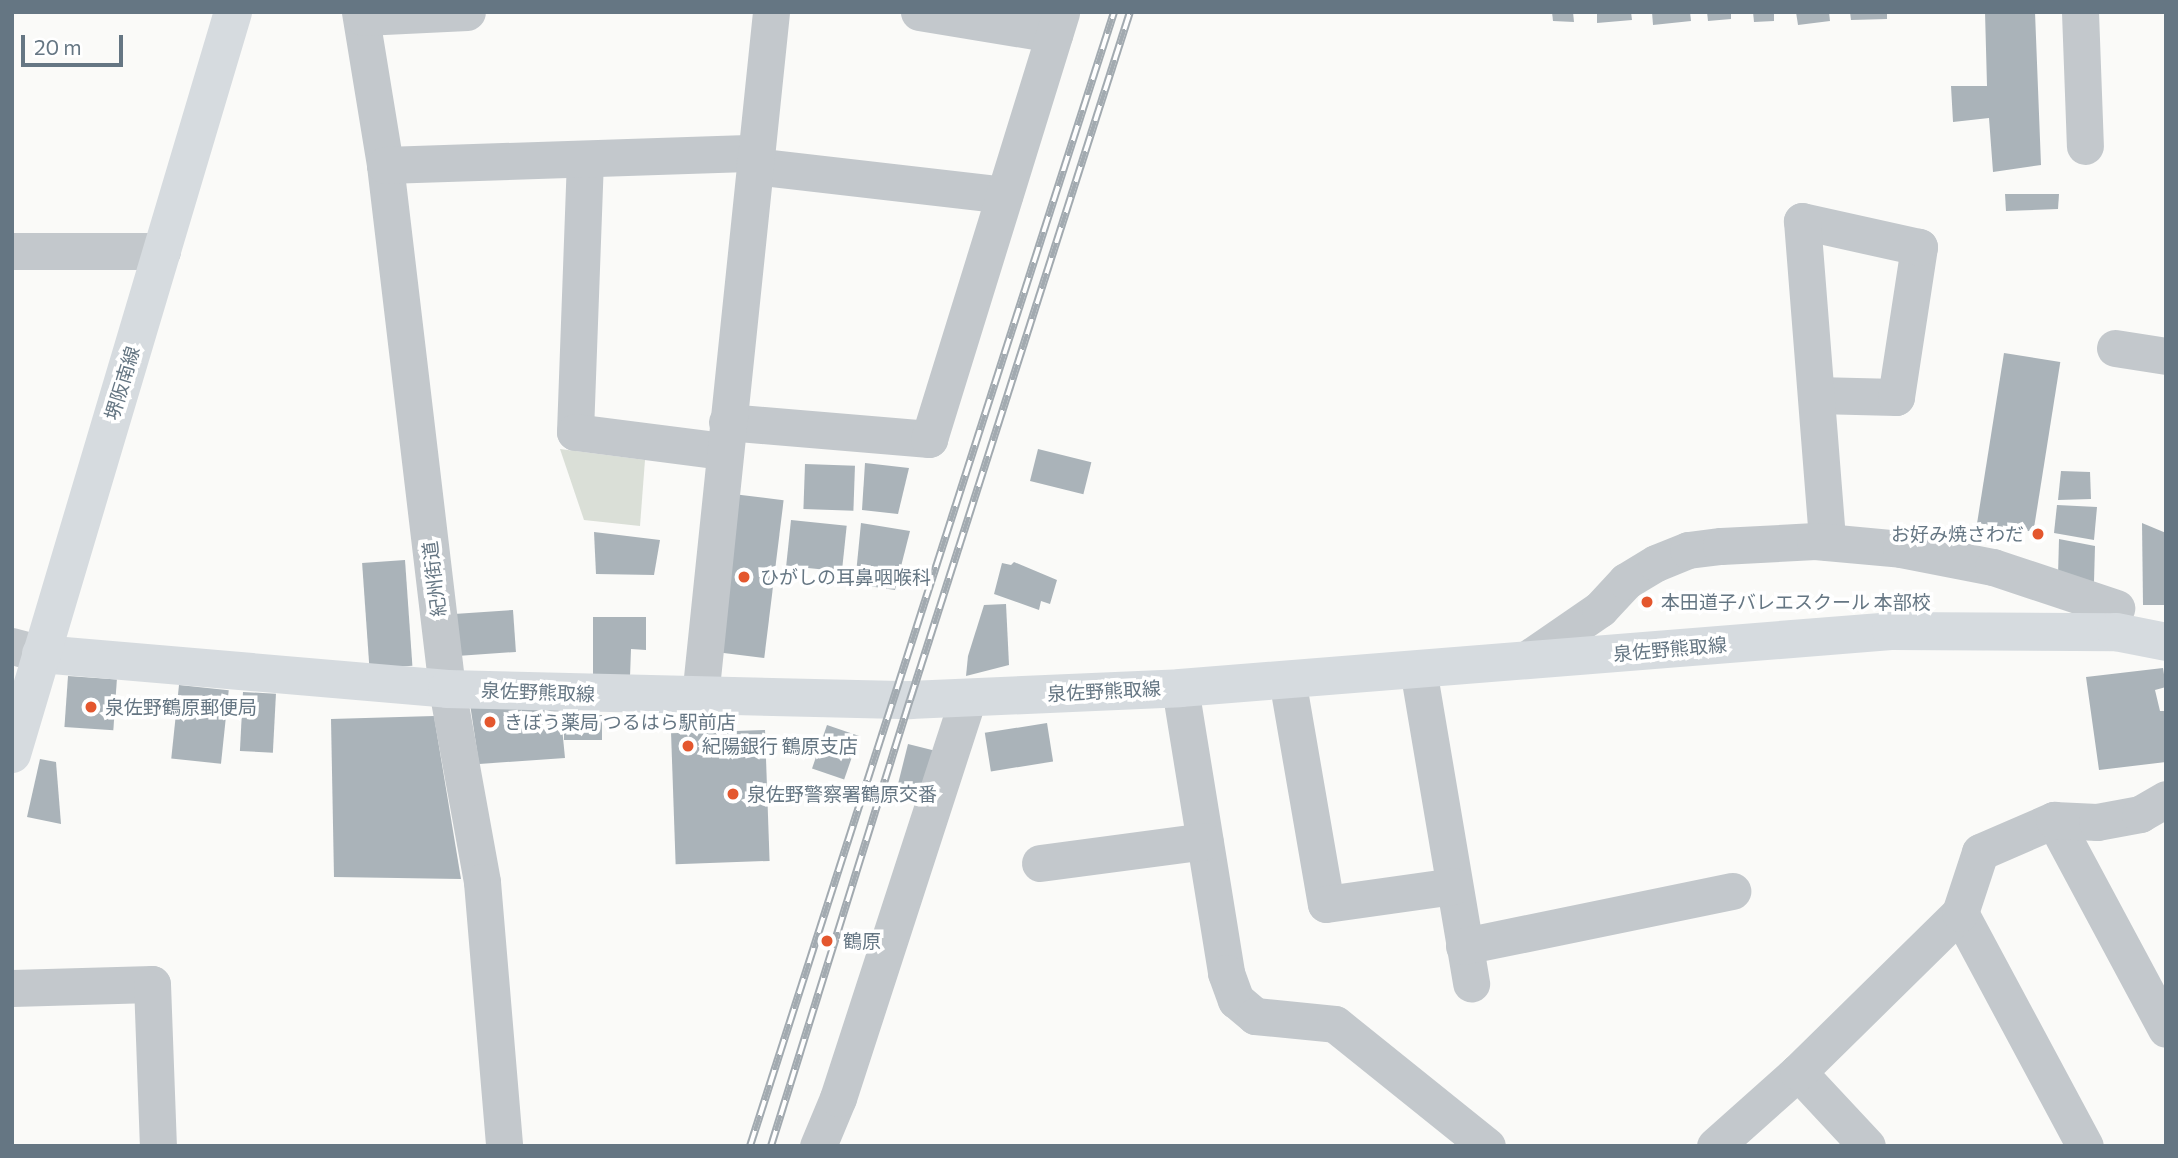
<!DOCTYPE html>
<html>
<head>
<meta charset="utf-8">
<style>
	body { margin:0 }
	#map { position:relative; width:2178px; height:1158px; overflow:hidden; background:#fafaf8; font-family:Commissioner,"Noto Sans JP",sans-serif }
	div>[style] { position:absolute }
	.green>* { inset:0; background:#dadfd7 }
	.building>* { inset:0; background:#aab3b9; transform-origin:0 0 }
	.minor>* { height:37px; margin:-18.5px; padding:0 18.5px; transform-origin:18.5px; border-radius:18.5px; background:#c3c8cc }
	.secondary>* { height:38px; margin:-19px; padding:0 19px; transform-origin:19px; border-radius:19px; background:#d6dbdf }
	.rail>* { height:8px; margin-top:-4px; transform-origin:0; background:repeating-linear-gradient(90deg,#fff 0 16px,#a2aab0 0 32px); box-sizing:border-box; border-block:2px solid #a2aab0 }
	.dots>* { width:19px; height:19px; translate:-50% -50%; box-sizing:border-box; border:4px solid #fff; border-radius:50% }
	span { translate:-50% -50%; white-space:nowrap; text-align:center; line-height:1.15; -webkit-text-stroke:7px #fff; paint-order:stroke }
	.street-label { font-size:19px; color:#657683 }
	.poi-label { font-size:19px; color:#657683 }
	.right { translate:-100% -50%; text-align:right }
	.left { translate:0 -50%; text-align:left }
	.frame { position:absolute; inset:0; border:14px solid #657683; pointer-events:none }
	.scale { position:absolute; left:21px; top:35px; width:102px; height:32px; box-sizing:border-box; border:4px solid #657683; border-top:0; padding-left:9px; font-size:21px; line-height:24px; white-space:nowrap; color:#657683; -webkit-text-stroke:5px #fff; paint-order:stroke }
</style>
</head>
<body>
<div id="map">
	<div class="green">
		<div style="clip-path:polygon(560px 449px,645px 460px,640px 526px,584px 520px)"></div>
	</div>
	<div class="building">
		<div style="clip-path:polygon(1552px 12px,1573px 12px,1574px 22px,1553px 21px)"></div>
		<div style="clip-path:polygon(1597px 12px,1631px 12px,1632px 20px,1597px 23px)"></div>
		<div style="clip-path:polygon(1652px 12px,1690px 12px,1691px 21px,1653px 25px)"></div>
		<div style="clip-path:polygon(1707px 12px,1731px 12px,1731px 19px,1708px 21px)"></div>
		<div style="clip-path:polygon(1753px 12px,1774px 12px,1774px 21px,1754px 22px)"></div>
		<div style="clip-path:polygon(1796px 12px,1829px 12px,1830px 21px,1798px 25px)"></div>
		<div style="clip-path:polygon(1850px 12px,1887px 12px,1887px 19px,1851px 20px)"></div>
		<div style="clip-path:polygon(1985px 12px,2035px 12px,2041px 165px,1993px 172px,1989px 118px,1953px 122px,1951px 86px,1987px 86px)"></div>
		<div style="clip-path:polygon(2005px 194px,2059px 194px,2058px 209px,2006px 211px)"></div>
		<div style="left:2004px;top:353px;width:57px;height:172px;rotate:9deg"></div>
		<div style="left:1038px;top:449px;width:55px;height:33px;rotate:14deg"></div>
		<div style="clip-path:polygon(865px 463px,909px 468px,898px 514px,862px 510px)"></div>
		<div style="left:805px;top:464px;width:50px;height:45px;rotate:2deg"></div>
		<div style="clip-path:polygon(2061px 471px,2090px 472px,2091px 499px,2058px 500px)"></div>
		<div style="left:733px;top:494px;width:51px;height:159px;rotate:7deg"></div>
		<div style="clip-path:polygon(2057px 505px,2097px 507px,2094px 540px,2054px 533px)"></div>
		<div style="left:791px;top:520px;width:56px;height:46px;rotate:6deg"></div>
		<div style="clip-path:polygon(861px 523px,910px 531px,895px 590px,855px 584px)"></div>
		<div style="clip-path:polygon(2142px 523px,2166px 533px,2166px 605px,2143px 605px)"></div>
		<div style="clip-path:polygon(594px 532px,660px 540px,654px 575px,596px 574px)"></div>
		<div style="clip-path:polygon(2059px 539px,2095px 546px,2094px 582px,2058px 576px)"></div>
		<div style="left:405px;top:560px;width:106px;height:43px;rotate:86deg"></div>
		<div style="clip-path:polygon(1014px 562px,1057px 580px,1050px 604px,1041px 601px,1039px 610px,994px 594px,1002px 563px,1011px 565px)"></div>
		<div style="clip-path:polygon(1006px 604px,1009px 665px,966px 676px,968px 656px,984px 605px)"></div>
		<div style="left:513px;top:610px;width:42px;height:59px;rotate:86deg"></div>
		<div style="clip-path:polygon(593px 617px,646px 617px,646px 650px,631px 649px,630px 677px,593px 676px)"></div>
		<div style="clip-path:polygon(2163px 668px,2166px 687px,2155px 690px,2160px 711px,2166px 711px,2166px 762px,2099px 770px,2086px 677px)"></div>
		<div style="left:68px;top:676px;width:49px;height:51px;rotate:4deg"></div>
		<div style="left:179px;top:685px;width:50px;height:74px;rotate:6deg"></div>
		<div style="left:243px;top:692px;width:33px;height:59px;rotate:3deg"></div>
		<div style="clip-path:polygon(470px 704px,560px 707px,565px 758px,479px 764px)"></div>
		<div style="left:602px;top:715px;width:25px;height:38px;rotate:90deg"></div>
		<div style="clip-path:polygon(434px 716px,461px 879px,334px 877px,331px 719px)"></div>
		<div style="left:1047px;top:723px;width:39px;height:63px;rotate:81deg"></div>
		<div style="left:827px;top:725px;width:34px;height:46px;rotate:19deg"></div>
		<div style="left:765px;top:730px;width:131px;height:94px;rotate:88deg"></div>
		<div style="left:908px;top:744px;width:32px;height:50px;rotate:14deg"></div>
		<div style="clip-path:polygon(40px 759px,56px 762px,61px 824px,27px 817px)"></div>
	</div>
	<div class="minor">
		<div style="left:360px;top:12px;width:155px;rotate:80.7deg"></div>
		<div style="left:385px;top:165px;width:528px;rotate:83.25deg"></div>
		<div style="left:447px;top:689px;width:196px;rotate:79.7deg"></div>
		<div style="left:482px;top:882px;width:265px;rotate:85.2deg"></div>
		<div style="left:919px;top:12px;width:137px;rotate:9.3deg"></div>
		<div style="left:2080px;top:12px;width:134px;rotate:87.9deg"></div>
		<div style="left:363px;top:17px;width:104px;rotate:-2.8deg"></div>
		<div style="left:585px;top:159px;width:273px;rotate:92.1deg"></div>
		<div style="left:575px;top:432px;width:150px;rotate:7.3deg"></div>
		<div style="left:385px;top:165px;width:370px;rotate:-1.9deg"></div>
		<div style="left:754px;top:166px;width:252px;rotate:6.6deg"></div>
		<div style="left:12px;top:251px;width:150px"></div>
		<div style="left:2115px;top:348px;width:52px;rotate:8.9deg"></div>
		<div style="left:1816px;top:395px;width:80px;rotate:1.4deg"></div>
		<div style="left:1896px;top:397px;width:152px;rotate:-81.3deg"></div>
		<div style="left:1919px;top:247px;width:120px;rotate:-167.5deg"></div>
		<div style="left:1802px;top:221px;width:322px;rotate:85.5deg"></div>
		<div style="left:727px;top:422px;width:203px;rotate:4.8deg"></div>
		<div style="left:929px;top:439px;width:447px;rotate:-72.8deg"></div>
		<div style="left:12px;top:646px;width:30px;rotate:15deg"></div>
		<div style="left:1526px;top:660px;width:90px;rotate:-34.6deg"></div>
		<div style="left:1600px;top:609px;width:38px;rotate:-47deg"></div>
		<div style="left:1626px;top:581px;width:35px;rotate:-31deg"></div>
		<div style="left:1656px;top:563px;width:35px;rotate:-22deg"></div>
		<div style="left:1688px;top:550px;width:33px;rotate:-7deg"></div>
		<div style="left:1721px;top:546px;width:94px;rotate:-3deg"></div>
		<div style="left:1815px;top:541px;width:86px;rotate:5.3deg"></div>
		<div style="left:1901px;top:549px;width:94px;rotate:11.1deg"></div>
		<div style="left:1993px;top:567px;width:130px;rotate:18.4deg"></div>
		<div style="left:1418px;top:669px;width:319px;rotate:80.4deg"></div>
		<div style="left:1287px;top:679px;width:228px;rotate:80.2deg"></div>
		<div style="left:1326px;top:904px;width:129px;rotate:-8deg"></div>
		<div style="left:1180px;top:688px;width:289px;rotate:80.8deg"></div>
		<div style="left:1226px;top:973px;width:29px;rotate:70deg"></div>
		<div style="left:1236px;top:1000px;width:25px;rotate:40deg"></div>
		<div style="left:1255px;top:1016px;width:80px;rotate:5.7deg"></div>
		<div style="left:1335px;top:1024px;width:195px;rotate:38.8deg"></div>
		<div style="left:700px;top:697px;width:689px;rotate:-84.08deg"></div>
		<div style="left:2054px;top:820px;width:237px;rotate:61.8deg"></div>
		<div style="left:1040px;top:863px;width:166px;rotate:-7.6deg"></div>
		<div style="left:1960px;top:913px;width:264px;rotate:61.8deg"></div>
		<div style="left:1464px;top:946px;width:274px;rotate:-11.6deg"></div>
		<div style="left:12px;top:988px;width:140px;rotate:-1.6deg"></div>
		<div style="left:152px;top:984px;width:162px;rotate:87.9deg"></div>
		<div style="left:1798px;top:1072px;width:101px;rotate:47deg"></div>
		<div style="left:818px;top:1146px;width:52px;rotate:-67.4deg"></div>
		<div style="left:838px;top:1098px;width:421px;rotate:-72deg"></div>
		<div style="left:1715px;top:1146px;width:111px;rotate:-41.7deg"></div>
		<div style="left:1798px;top:1072px;width:227px;rotate:-44.5deg"></div>
		<div style="left:1960px;top:913px;width:64px;rotate:-71.8deg"></div>
		<div style="left:1980px;top:852px;width:81px;rotate:-23.4deg"></div>
		<div style="left:2054px;top:820px;width:43px;rotate:2.7deg"></div>
		<div style="left:2097px;top:822px;width:44px;rotate:-10.5deg"></div>
		<div style="left:2140px;top:814px;width:30px;rotate:-30deg"></div>
	</div>
	<div class="secondary">
		<div style="left:41px;top:654px;width:408px;rotate:4.9deg"></div>
		<div style="left:447px;top:689px;width:463px;rotate:1.4deg"></div>
		<div style="left:910px;top:700px;width:270px;rotate:-2.5deg"></div>
		<div style="left:1180px;top:688px;width:713px;rotate:-4.58deg"></div>
		<div style="left:1891px;top:631px;width:225px;rotate:0.3deg"></div>
		<div style="left:2116px;top:632px;width:51px;rotate:11.3deg"></div>
		<div style="left:12px;top:754px;width:774px;rotate:-73.41deg"></div>
	</div>
	<div class="rail">
		<div style="left:750px;top:1146px;width:1191px;rotate:-72.2deg"></div>
		<div style="left:771px;top:1146px;width:467px;rotate:-72.7deg"></div>
		<div style="left:910px;top:700px;width:722px;rotate:-72.27deg"></div>
	</div>
	<div class="dots">
		<div style="left:2038px;top:534px;background:#e4572e"></div>
		<div style="left:744px;top:577px;background:#e4572e"></div>
		<div style="left:1647px;top:602px;background:#e4572e"></div>
		<div style="left:91px;top:707px;background:#e4572e"></div>
		<div style="left:490px;top:722px;background:#e4572e"></div>
		<div style="left:688px;top:746px;background:#e4572e"></div>
		<div style="left:733px;top:794px;background:#e4572e"></div>
		<div style="left:827px;top:941px;background:#e4572e"></div>
	</div>
	<div class="street-label">
		<span style="left:122px;top:383px;rotate:-73deg">堺阪南線</span>
		<span style="left:434px;top:579px;rotate:-97deg">紀州街道</span>
		<span style="left:1670px;top:649px;rotate:-5deg">泉佐野熊取線</span>
		<span style="left:1104px;top:691px;rotate:-3deg">泉佐野熊取線</span>
		<span style="left:538px;top:692px;rotate:2deg">泉佐野熊取線</span>
	</div>
	<div class="poi-label">
		<span class="right" style="left:2024px;top:534px">お好み焼さわだ</span>
		<span class="left" style="left:760px;top:577px">ひがしの耳鼻咽喉科</span>
		<span class="left" style="left:1661px;top:602px">本田道子バレエスクール 本部校</span>
		<span class="left" style="left:105px;top:707px">泉佐野鶴原郵便局</span>
		<span class="left" style="left:504px;top:722px">きぼう薬局 つるはら駅前店</span>
		<span class="left" style="left:702px;top:746px">紀陽銀行 鶴原支店</span>
		<span class="left" style="left:747px;top:794px">泉佐野警察署鶴原交番</span>
		<span class="left" style="left:843px;top:941px">鶴原</span>
	</div>
	<div class="frame"></div>
	<div class="scale">20 m</div>
</div>
</body>
</html>
